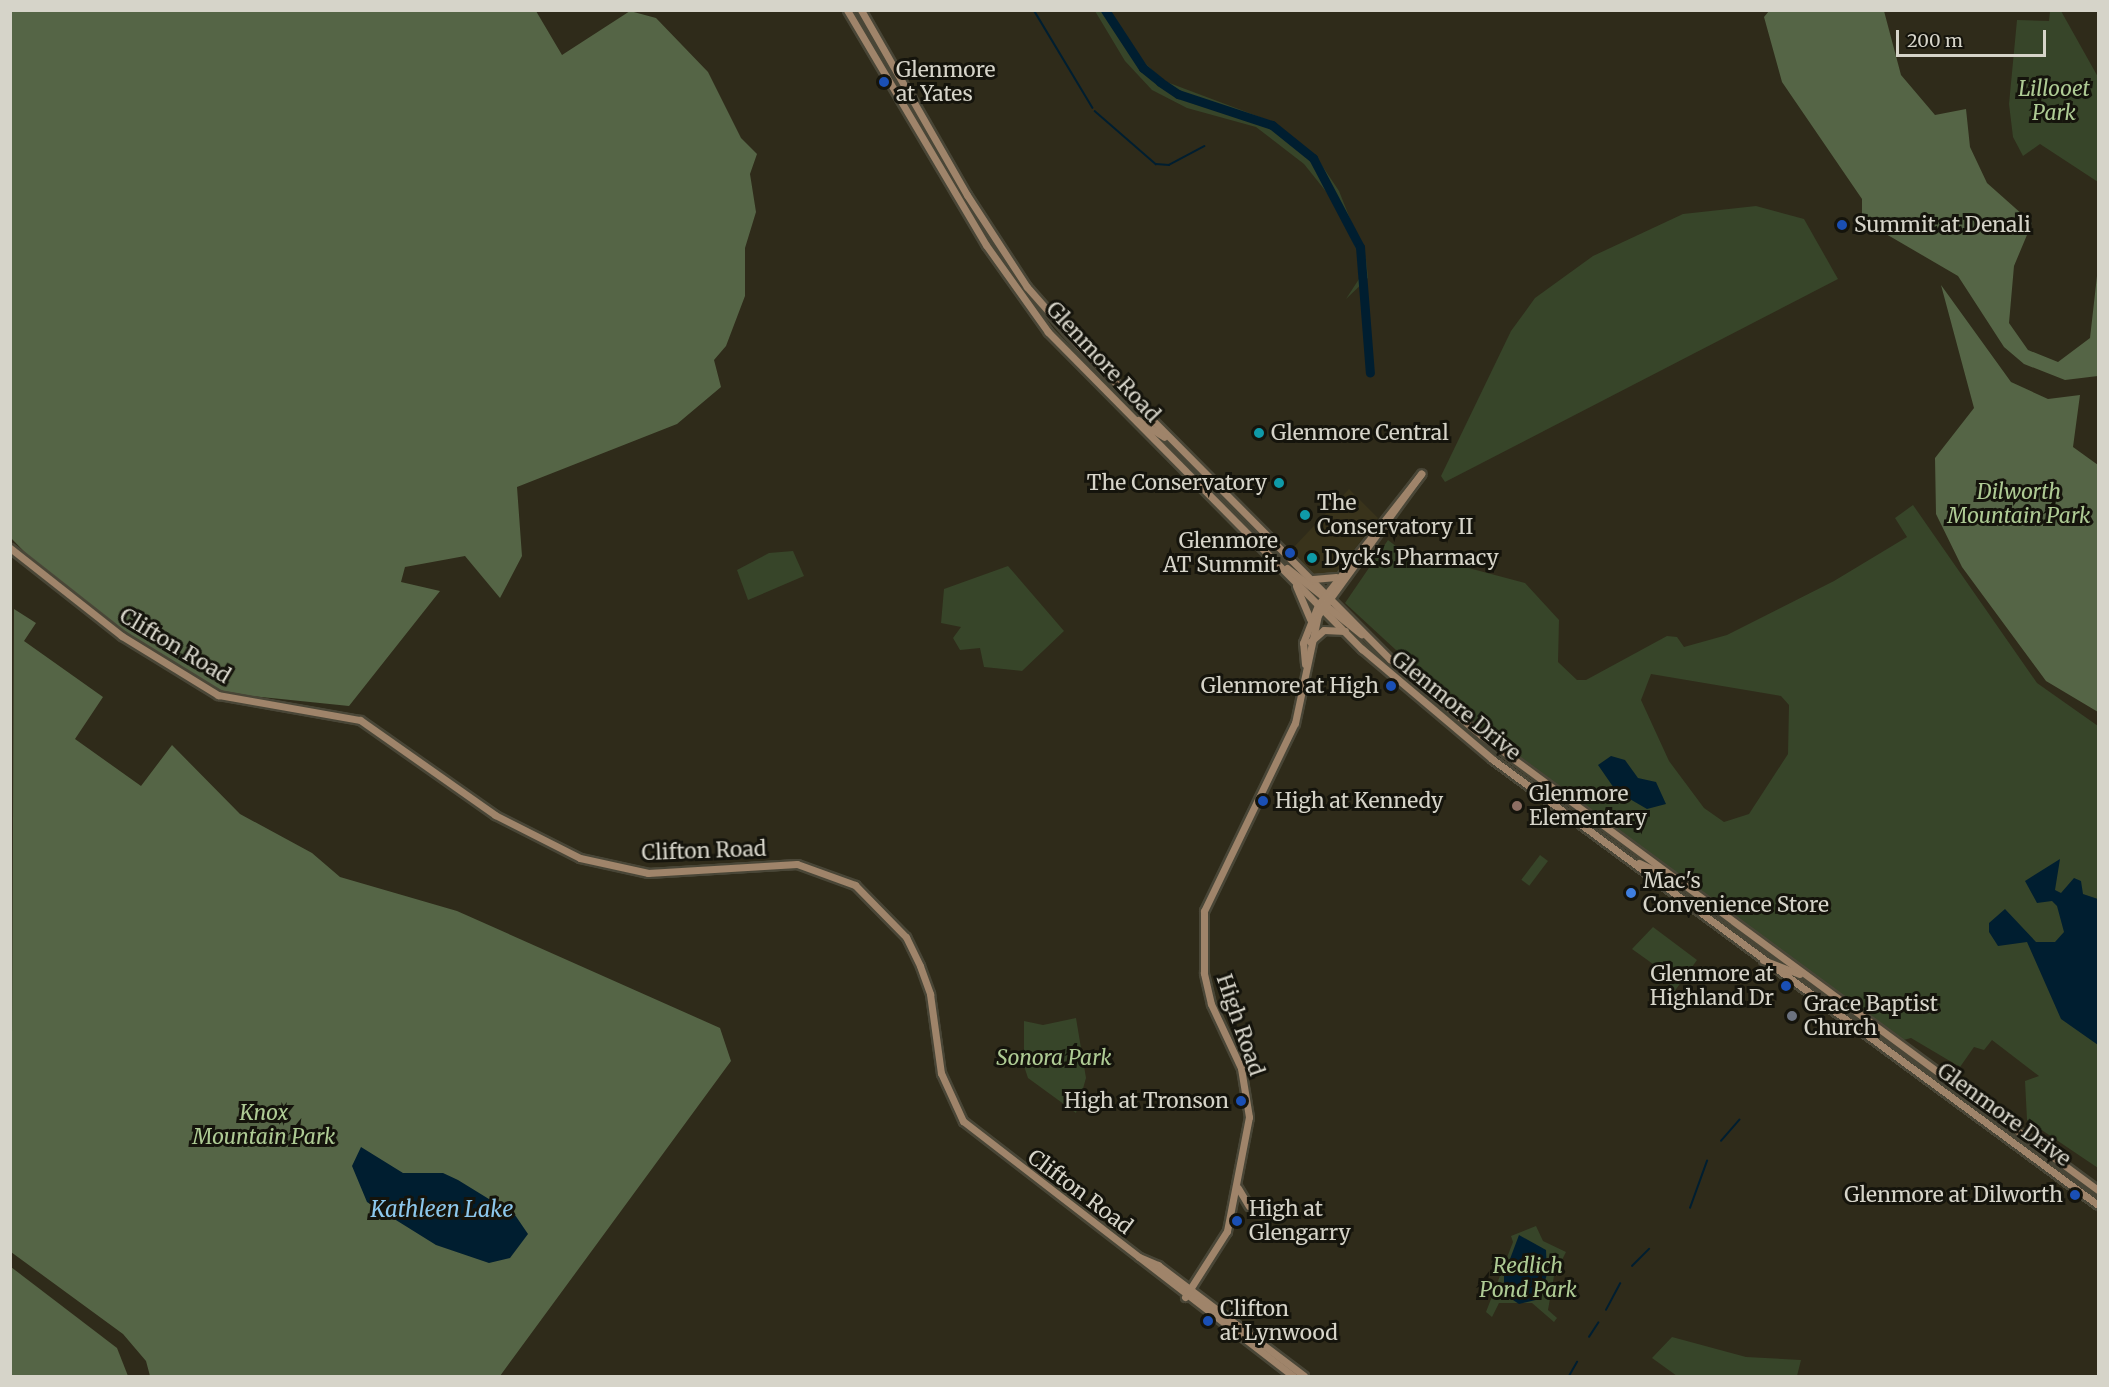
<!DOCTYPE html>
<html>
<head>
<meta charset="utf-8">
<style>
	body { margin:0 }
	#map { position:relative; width:2109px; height:1387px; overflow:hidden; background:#2f2b1a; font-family:Merriweather,serif }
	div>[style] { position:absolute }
	.built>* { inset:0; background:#39331b }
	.green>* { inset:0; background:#374529; transform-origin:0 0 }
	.forest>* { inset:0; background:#556546 }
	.water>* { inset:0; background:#001e30 }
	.stream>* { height:1.5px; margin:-0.75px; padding:0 0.75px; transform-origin:0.75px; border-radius:0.75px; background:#001e30 }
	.river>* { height:9px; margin:-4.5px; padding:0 4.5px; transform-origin:4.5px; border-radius:4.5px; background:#001e30 }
	.roads { filter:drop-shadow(2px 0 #494637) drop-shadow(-2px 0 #494637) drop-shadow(0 2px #494637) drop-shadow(0 -2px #494637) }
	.secondary>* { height:7px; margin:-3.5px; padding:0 3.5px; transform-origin:3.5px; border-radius:3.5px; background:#9f846a }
	.dots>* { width:16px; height:16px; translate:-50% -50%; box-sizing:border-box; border:3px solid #15140c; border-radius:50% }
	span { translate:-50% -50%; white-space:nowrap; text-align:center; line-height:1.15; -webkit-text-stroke:6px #15140c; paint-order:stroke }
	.poi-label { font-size:21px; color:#d6d4c9 }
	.left { translate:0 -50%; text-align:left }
	.right { translate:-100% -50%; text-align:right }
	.park-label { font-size:21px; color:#aecb94; font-style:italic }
	.street-label { font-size:21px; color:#d6d4c9 }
	.water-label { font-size:22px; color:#8cc7ec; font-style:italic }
	.frame { position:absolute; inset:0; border:12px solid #d6d4c9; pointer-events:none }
	.scale { position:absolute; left:1896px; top:30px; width:150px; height:27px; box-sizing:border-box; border:3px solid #d6d4c9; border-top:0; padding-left:8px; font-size:18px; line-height:21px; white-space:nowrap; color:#d6d4c9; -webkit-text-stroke:4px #15140c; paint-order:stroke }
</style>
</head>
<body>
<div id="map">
	<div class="built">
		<div style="clip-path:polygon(1349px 489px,1378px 518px,1336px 574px,1311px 578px,1290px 551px)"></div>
	</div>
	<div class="green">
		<div style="clip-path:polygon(1095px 11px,1107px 11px,1134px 53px,1164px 81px,1265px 119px,1319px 161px,1339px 191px,1366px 259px,1368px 278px,1346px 299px,1359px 279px,1357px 251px,1332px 199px,1304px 164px,1256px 127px,1187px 108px,1152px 90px,1125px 61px)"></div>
		<div style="clip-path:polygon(2050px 11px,2061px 11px,2098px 77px,2098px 182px,2040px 144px,2023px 156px,2013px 137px,2009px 104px,2017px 20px,2049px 21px)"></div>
		<div style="clip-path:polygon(1756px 206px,1804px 219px,1838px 279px,1445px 482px,1441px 476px,1511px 331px,1535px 298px,1593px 256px,1683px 214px)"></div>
		<div style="clip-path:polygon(evenodd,1913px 505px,2037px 683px,2098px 726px,2098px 1168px,2027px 1120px,2025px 1081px,2039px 1076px,1992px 1040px,1984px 1050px,1974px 1047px,1960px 1067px,1911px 1038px,1900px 1041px,1474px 722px,1345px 603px,1388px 540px,1401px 550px,1525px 583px,1559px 620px,1558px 662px,1577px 680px,1586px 680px,1667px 636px,1677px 637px,1684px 647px,1727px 635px,1834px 581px,1907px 537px,1895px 518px,1913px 505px,1651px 674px,1781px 696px,1789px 705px,1788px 754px,1749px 814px,1724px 822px,1704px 808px,1669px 761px,1641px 700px,1651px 674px)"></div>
		<div style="clip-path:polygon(793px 551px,804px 576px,748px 600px,737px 570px,769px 553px)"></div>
		<div style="clip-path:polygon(1008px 566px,1064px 631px,1022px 671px,984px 667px,980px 648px,960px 650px,953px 638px,961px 627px,941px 623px,944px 589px)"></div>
		<div style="left:1540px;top:855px;width:10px;height:31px;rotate:37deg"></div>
		<div style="clip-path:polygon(1653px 927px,1697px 960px,1674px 992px,1665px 991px,1674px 979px,1632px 949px)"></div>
		<div style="clip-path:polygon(1076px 1018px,1086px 1078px,1076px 1113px,1028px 1078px,1024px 1066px,1024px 1021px,1043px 1025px)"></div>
		<div style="clip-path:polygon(1536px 1226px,1543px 1241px,1566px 1252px,1554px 1276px,1548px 1310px,1557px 1318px,1554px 1322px,1532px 1303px,1499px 1303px,1492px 1317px,1486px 1312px,1513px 1242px,1511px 1236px)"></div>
		<div style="clip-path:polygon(1672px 1337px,1746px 1357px,1801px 1360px,1797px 1376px,1677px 1376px,1652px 1358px)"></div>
	</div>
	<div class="forest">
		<div style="clip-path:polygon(10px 11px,536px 11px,562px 55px,630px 11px,656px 18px,708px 72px,741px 138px,757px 154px,750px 174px,756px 212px,745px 248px,745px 296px,726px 346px,714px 360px,721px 387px,677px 424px,517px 487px,522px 556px,500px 598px,465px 556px,405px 567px,401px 582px,440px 591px,349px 706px,223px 693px,122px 630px,39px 567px,11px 538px)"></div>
		<div style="clip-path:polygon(1769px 11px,1884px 11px,1901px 75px,1935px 115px,1966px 109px,1970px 147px,1987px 183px,2032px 223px,2014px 266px,2009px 323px,2028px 350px,2058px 362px,2090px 338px,2098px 267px,2098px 376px,2065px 380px,2024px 364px,2004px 347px,1958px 276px,1862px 220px,1862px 199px,1782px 82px,1764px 17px)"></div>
		<div style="clip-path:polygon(1941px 285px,2011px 382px,2048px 399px,2080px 395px,2073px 447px,2098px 465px,2098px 712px,2046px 681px,1962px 567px,1936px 514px,1935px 458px,1974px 408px)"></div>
		<div style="clip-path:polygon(14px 609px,36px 623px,24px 641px,103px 697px,75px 739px,141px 786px,172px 745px,240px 814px,312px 853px,340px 877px,457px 911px,720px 1028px,731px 1061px,500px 1376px,150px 1376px,146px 1361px,123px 1334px,11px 1252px)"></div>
		<div style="clip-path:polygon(11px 1267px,117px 1348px,128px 1376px,11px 1376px)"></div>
	</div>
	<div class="water">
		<div style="clip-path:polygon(1611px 756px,1625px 760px,1638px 778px,1656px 782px,1666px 804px,1647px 809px,1616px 791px,1598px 765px)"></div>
		<div style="clip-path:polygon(2060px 859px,2055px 890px,2061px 893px,2074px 878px,2081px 881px,2083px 894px,2098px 899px,2098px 1045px,2061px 1019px,2027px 942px,1998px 946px,1989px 932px,1989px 923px,2005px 909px,2036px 942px,2055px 942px,2064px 932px,2057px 906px,2052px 901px,2037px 903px,2025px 881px)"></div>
		<div style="clip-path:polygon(361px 1147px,403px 1173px,443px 1173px,458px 1180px,515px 1215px,528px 1234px,510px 1258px,489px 1263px,436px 1245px,367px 1202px,352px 1166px)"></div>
		<div style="clip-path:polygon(1519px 1235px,1546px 1250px,1547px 1274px,1540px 1299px,1519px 1304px,1504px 1294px,1504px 1275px)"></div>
	</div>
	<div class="stream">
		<div style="left:1034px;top:10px;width:114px;rotate:59deg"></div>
		<div style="left:1095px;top:111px;width:81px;rotate:41deg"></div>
		<div style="left:1156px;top:164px;width:13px;rotate:4deg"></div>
		<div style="left:1169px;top:165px;width:40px;rotate:-28deg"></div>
		<div style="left:1721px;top:1141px;width:28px;rotate:-49deg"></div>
		<div style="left:1690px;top:1208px;width:50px;rotate:-70.1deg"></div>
		<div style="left:1632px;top:1266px;width:24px;rotate:-45deg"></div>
		<div style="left:1606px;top:1310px;width:30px;rotate:-62deg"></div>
		<div style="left:1589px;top:1337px;width:17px;rotate:-57deg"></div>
		<div style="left:1569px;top:1376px;width:16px;rotate:-60deg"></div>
	</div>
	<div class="river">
		<div style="left:1105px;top:10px;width:69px;rotate:56.8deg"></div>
		<div style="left:1143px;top:68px;width:22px;rotate:39deg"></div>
		<div style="left:1160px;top:82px;width:22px;rotate:34deg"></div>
		<div style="left:1178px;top:94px;width:99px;rotate:18.3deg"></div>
		<div style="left:1272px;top:125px;width:53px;rotate:38.8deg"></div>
		<div style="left:1313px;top:158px;width:101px;rotate:62.2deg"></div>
		<div style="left:1360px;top:247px;width:126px;rotate:85.5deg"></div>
	</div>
	<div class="roads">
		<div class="secondary">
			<div style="left:847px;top:10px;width:273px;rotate:59.4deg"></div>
			<div style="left:986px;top:245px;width:107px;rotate:54.5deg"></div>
			<div style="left:1048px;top:332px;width:446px;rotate:45.3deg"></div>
			<div style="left:1362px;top:649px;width:170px;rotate:40.2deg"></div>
			<div style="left:1492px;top:759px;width:752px;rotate:36.35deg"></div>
			<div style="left:861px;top:10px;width:213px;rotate:60.2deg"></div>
			<div style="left:967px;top:195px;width:110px;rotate:56.9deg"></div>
			<div style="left:1027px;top:287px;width:79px;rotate:48.6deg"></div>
			<div style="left:1079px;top:346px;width:441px;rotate:45.2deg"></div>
			<div style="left:1390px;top:659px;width:119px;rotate:39.9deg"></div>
			<div style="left:1481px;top:735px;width:767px;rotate:36.41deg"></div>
			<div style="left:1138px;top:420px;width:31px;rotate:33deg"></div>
			<div style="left:10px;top:548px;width:142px;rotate:38.2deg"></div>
			<div style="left:122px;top:636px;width:113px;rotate:31.6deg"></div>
			<div style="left:218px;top:695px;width:144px;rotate:10deg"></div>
			<div style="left:360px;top:720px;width:165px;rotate:35.1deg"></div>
			<div style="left:495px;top:815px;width:95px;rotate:26.8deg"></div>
			<div style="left:580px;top:858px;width:70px;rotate:12.4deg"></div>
			<div style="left:648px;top:873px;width:149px;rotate:-3.5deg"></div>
			<div style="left:797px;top:864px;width:62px;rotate:19.9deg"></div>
			<div style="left:855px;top:885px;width:73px;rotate:45.6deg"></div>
			<div style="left:906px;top:937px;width:32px;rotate:64deg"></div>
			<div style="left:920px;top:966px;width:30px;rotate:70deg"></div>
			<div style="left:930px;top:994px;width:80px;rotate:82.1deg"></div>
			<div style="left:941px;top:1073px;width:53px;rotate:65.4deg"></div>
			<div style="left:963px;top:1121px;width:417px;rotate:37.7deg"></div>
			<div style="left:1287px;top:568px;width:48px;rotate:38.3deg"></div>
			<div style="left:1313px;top:579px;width:23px;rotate:-5deg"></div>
			<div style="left:1296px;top:586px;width:36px;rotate:67deg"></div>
			<div style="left:1324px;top:604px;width:48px;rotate:39deg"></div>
			<div style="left:1310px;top:642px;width:18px;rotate:-41deg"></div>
			<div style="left:1324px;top:630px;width:21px;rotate:3deg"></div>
			<div style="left:1305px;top:664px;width:21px;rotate:-95deg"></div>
			<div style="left:1303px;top:643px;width:41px;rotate:-68.5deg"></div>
			<div style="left:1318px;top:605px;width:167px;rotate:-51.8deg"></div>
			<div style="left:1639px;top:863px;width:31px;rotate:25deg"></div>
			<div style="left:1763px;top:960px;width:39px;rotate:21deg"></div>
			<div style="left:1238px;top:1188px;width:21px;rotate:59deg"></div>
			<div style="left:1139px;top:1257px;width:21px;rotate:23deg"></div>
			<div style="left:1158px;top:1265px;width:183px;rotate:37.2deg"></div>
			<div style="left:1185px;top:1297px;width:78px;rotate:-57.5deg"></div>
			<div style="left:1227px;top:1231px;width:116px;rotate:-79.1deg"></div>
			<div style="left:1249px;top:1117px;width:50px;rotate:-99.3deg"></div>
			<div style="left:1241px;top:1068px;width:71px;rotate:-115.1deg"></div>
			<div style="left:1211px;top:1004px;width:32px;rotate:-103deg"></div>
			<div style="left:1204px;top:973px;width:62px;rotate:-90deg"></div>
			<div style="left:1204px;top:911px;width:209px;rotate:-64.2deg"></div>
			<div style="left:1295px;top:723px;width:110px;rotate:-78deg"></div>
			<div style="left:1318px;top:615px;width:175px;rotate:-53.9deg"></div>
		</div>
	</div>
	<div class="dots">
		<div style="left:884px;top:82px;background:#1a4fb4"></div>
		<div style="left:1842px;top:225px;background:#1a4fb4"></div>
		<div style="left:1259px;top:433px;background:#0f9aa8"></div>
		<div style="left:1279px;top:483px;background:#0f9aa8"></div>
		<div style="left:1305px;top:515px;background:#0f9aa8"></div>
		<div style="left:1290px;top:553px;background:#1a4fb4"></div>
		<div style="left:1312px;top:558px;background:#0f9aa8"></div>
		<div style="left:1391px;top:686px;background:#1a4fb4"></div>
		<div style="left:1263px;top:801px;background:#1a4fb4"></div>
		<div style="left:1517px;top:806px;background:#8d6e63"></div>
		<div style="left:1631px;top:893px;background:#3f7fe0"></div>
		<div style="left:1786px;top:986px;background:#1a4fb4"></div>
		<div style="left:1792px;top:1016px;background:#6b7280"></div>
		<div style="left:1241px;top:1101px;background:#1a4fb4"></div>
		<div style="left:2075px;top:1195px;background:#1a4fb4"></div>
		<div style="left:1237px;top:1221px;background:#1a4fb4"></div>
		<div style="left:1208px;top:1321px;background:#1a4fb4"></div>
	</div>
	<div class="poi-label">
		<span class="left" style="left:896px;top:82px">Glenmore<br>at Yates</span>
		<span class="left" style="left:1854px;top:225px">Summit at Denali</span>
		<span class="left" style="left:1271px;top:433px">Glenmore Central</span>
		<span class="right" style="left:1267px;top:483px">The Conservatory</span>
		<span class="left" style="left:1317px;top:515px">The<br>Conservatory II</span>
		<span class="right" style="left:1278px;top:553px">Glenmore<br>AT Summit</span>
		<span class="left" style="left:1324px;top:558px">Dyck's Pharmacy</span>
		<span class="right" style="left:1379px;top:686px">Glenmore at High</span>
		<span class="left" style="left:1529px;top:806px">Glenmore<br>Elementary</span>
		<span class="left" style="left:1275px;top:801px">High at Kennedy</span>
		<span class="left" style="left:1643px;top:893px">Mac's<br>Convenience Store</span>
		<span class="right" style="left:1774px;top:986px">Glenmore at<br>Highland Dr</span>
		<span class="left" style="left:1804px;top:1016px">Grace Baptist<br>Church</span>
		<span class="right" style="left:1229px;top:1101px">High at Tronson</span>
		<span class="right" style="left:2063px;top:1195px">Glenmore at Dilworth</span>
		<span class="left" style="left:1249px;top:1221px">High at<br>Glengarry</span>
		<span class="left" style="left:1220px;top:1321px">Clifton<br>at Lynwood</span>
	</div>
	<div class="park-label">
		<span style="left:2054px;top:101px">Lillooet<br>Park</span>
		<span style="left:2019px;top:504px">Dilworth<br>Mountain Park</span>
		<span style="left:1054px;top:1058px">Sonora Park</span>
		<span style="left:264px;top:1125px">Knox<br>Mountain Park</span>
		<span style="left:1528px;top:1278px">Redlich<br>Pond Park</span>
	</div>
	<div class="street-label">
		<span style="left:1103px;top:362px;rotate:47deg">Glenmore Road</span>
		<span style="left:175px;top:646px;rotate:31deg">Clifton Road</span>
		<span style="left:1456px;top:706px;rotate:39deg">Glenmore Drive</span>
		<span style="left:704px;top:851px;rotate:-2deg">Clifton Road</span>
		<span style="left:1240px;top:1025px;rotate:71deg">High Road</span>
		<span style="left:2004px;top:1115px;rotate:36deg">Glenmore Drive</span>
		<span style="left:1080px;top:1192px;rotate:37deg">Clifton Road</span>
	</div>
	<div class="water-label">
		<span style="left:442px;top:1210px">Kathleen Lake</span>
	</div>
	<div class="frame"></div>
	<div class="scale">200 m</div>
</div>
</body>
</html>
